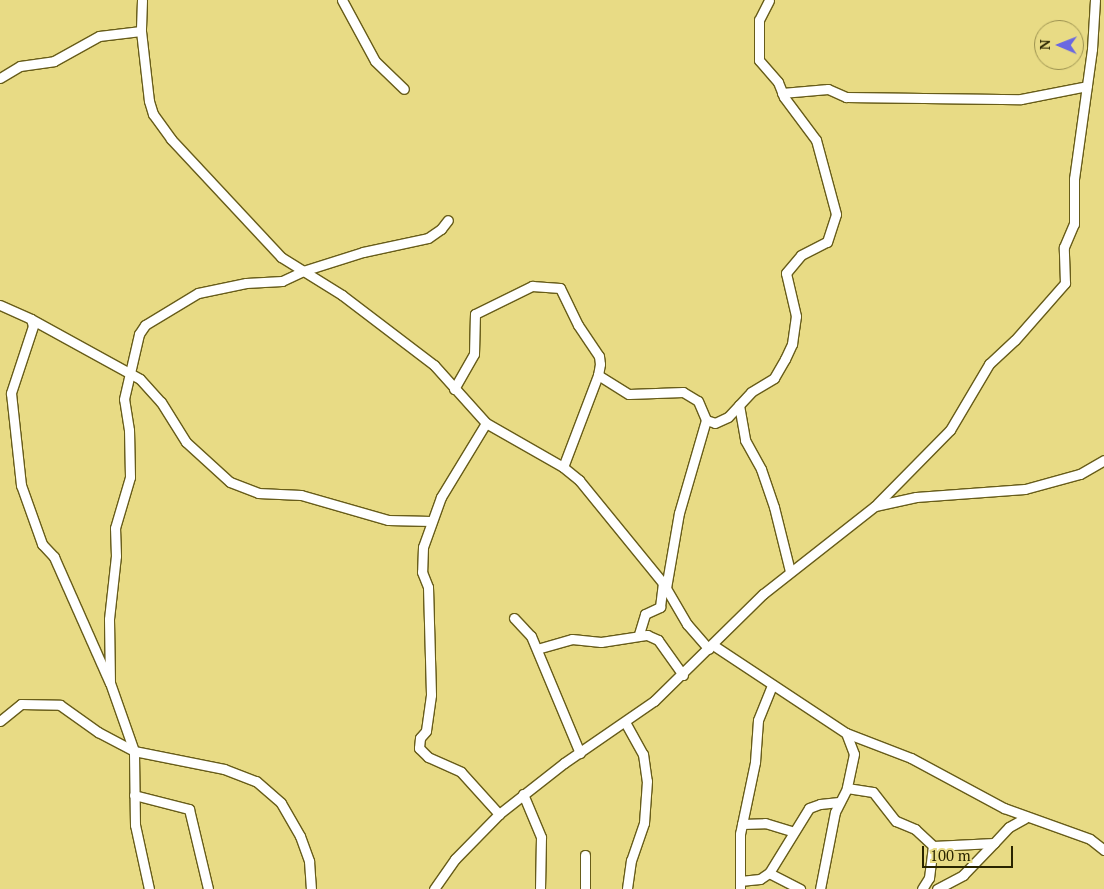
<!DOCTYPE html>
<html>
<head>
<meta charset="utf-8">
<style>
	body { margin:0 }
	#map { position:relative; width:1104px; height:889px; overflow:hidden; background:#e8db85; font-family:"PT Serif",serif }
	div>[style] { position:absolute }
	.roads { filter:drop-shadow(1px 0 #675c19) drop-shadow(-1px 0 #675c19) drop-shadow(0 1px #675c19) drop-shadow(0 -1px #675c19) }
	.minor>* { height:9px; margin:-4.5px; padding:0 4.5px; transform-origin:4.5px; border-radius:4.5px; background:#fff }
	span { translate:-50% -50%; white-space:nowrap; text-align:center; line-height:1.15; -webkit-text-stroke:4px #e8db85; paint-order:stroke }
	.north { position:absolute; left:1034px; top:20px; width:50px; height:50px; box-sizing:border-box; background:#e8db85; border:1px solid #9c9250; border-radius:50%; rotate:271deg; font-size:14px; font-weight:700; line-height:20px; text-align:center; color:#292400 }
	.north::after { content:''; display:block; margin:auto; width:18px; height:22px; background:#6a68e1; clip-path:polygon(50% 0,100% 100%,50% 72%,0 100%) }
	.scale { position:absolute; left:922px; top:846px; width:91px; height:22px; box-sizing:border-box; border:2px solid #292400; border-top:0; padding-left:6px; font-size:15px; line-height:18px; white-space:nowrap; color:#292400; -webkit-text-stroke:4px #e8db85; paint-order:stroke }
</style>
</head>
<body>
<div id="map">
	<div class="roads">
		<div class="minor">
			<div style="left:142px;top:0;width:31px;rotate:92deg"></div>
			<div style="left:141px;top:31px;width:70px;rotate:83.5deg"></div>
			<div style="left:149px;top:101px;width:14px;rotate:73deg"></div>
			<div style="left:153px;top:114px;width:31px;rotate:54deg"></div>
			<div style="left:171px;top:139px;width:161px;rotate:47deg"></div>
			<div style="left:281px;top:257px;width:72px;rotate:31.9deg"></div>
			<div style="left:342px;top:295px;width:116px;rotate:37.3deg"></div>
			<div style="left:434px;top:365px;width:78px;rotate:48.1deg"></div>
			<div style="left:486px;top:423px;width:89px;rotate:29.7deg"></div>
			<div style="left:563px;top:467px;width:21px;rotate:39deg"></div>
			<div style="left:579px;top:480px;width:133px;rotate:50.8deg"></div>
			<div style="left:663px;top:583px;width:48px;rotate:59.7deg"></div>
			<div style="left:687px;top:624px;width:33px;rotate:49deg"></div>
			<div style="left:342px;top:0;width:69px;rotate:61.6deg"></div>
			<div style="left:375px;top:61px;width:40px;rotate:44deg"></div>
			<div style="left:0;top:78px;width:23px;rotate:-31deg"></div>
			<div style="left:20px;top:66px;width:34px;rotate:-8deg"></div>
			<div style="left:54px;top:61px;width:51px;rotate:-29.1deg"></div>
			<div style="left:99px;top:36px;width:42px;rotate:-6.8deg"></div>
			<div style="left:782px;top:93px;width:46px;rotate:-5deg"></div>
			<div style="left:828px;top:89px;width:20px;rotate:24deg"></div>
			<div style="left:846px;top:97px;width:175px;rotate:0.7deg"></div>
			<div style="left:1021px;top:99px;width:67px;rotate:-11.1deg"></div>
			<div style="left:0;top:305px;width:34px;rotate:24deg"></div>
			<div style="left:31px;top:319px;width:7px;rotate:74deg"></div>
			<div style="left:33px;top:326px;width:71px;rotate:108.2deg"></div>
			<div style="left:11px;top:393px;width:93px;rotate:83.8deg"></div>
			<div style="left:21px;top:485px;width:63px;rotate:70.4deg"></div>
			<div style="left:42px;top:544px;width:18px;rotate:47deg"></div>
			<div style="left:54px;top:557px;width:136px;rotate:66.1deg"></div>
			<div style="left:31px;top:319px;width:124px;rotate:28.8deg"></div>
			<div style="left:140px;top:379px;width:31px;rotate:48deg"></div>
			<div style="left:161px;top:402px;width:47px;rotate:58deg"></div>
			<div style="left:186px;top:442px;width:59px;rotate:42.3deg"></div>
			<div style="left:230px;top:482px;width:30px;rotate:21deg"></div>
			<div style="left:258px;top:493px;width:43px;rotate:2.7deg"></div>
			<div style="left:301px;top:495px;width:91px;rotate:16deg"></div>
			<div style="left:388px;top:520px;width:43px;rotate:1.3deg"></div>
			<div style="left:598px;top:375px;width:36px;rotate:32deg"></div>
			<div style="left:629px;top:394px;width:54px;rotate:-2.1deg"></div>
			<div style="left:683px;top:392px;width:17px;rotate:31deg"></div>
			<div style="left:698px;top:401px;width:21px;rotate:67deg"></div>
			<div style="left:706px;top:420px;width:9px;rotate:18deg"></div>
			<div style="left:715px;top:423px;width:14px;rotate:-25deg"></div>
			<div style="left:728px;top:417px;width:34px;rotate:-47deg"></div>
			<div style="left:751px;top:392px;width:27px;rotate:-31deg"></div>
			<div style="left:774px;top:378px;width:22px;rotate:-60deg"></div>
			<div style="left:785px;top:359px;width:17px;rotate:-65deg"></div>
			<div style="left:792px;top:344px;width:28px;rotate:-82deg"></div>
			<div style="left:796px;top:316px;width:44px;rotate:-103.1deg"></div>
			<div style="left:786px;top:273px;width:23px;rotate:-50deg"></div>
			<div style="left:801px;top:255px;width:29px;rotate:-27deg"></div>
			<div style="left:827px;top:242px;width:29px;rotate:-72deg"></div>
			<div style="left:836px;top:214px;width:77px;rotate:-105.1deg"></div>
			<div style="left:816px;top:140px;width:54px;rotate:-126.7deg"></div>
			<div style="left:784px;top:97px;width:16px;rotate:-112deg"></div>
			<div style="left:778px;top:82px;width:29px;rotate:-131deg"></div>
			<div style="left:759px;top:60px;width:40px;rotate:-90deg"></div>
			<div style="left:759px;top:20px;width:22px;rotate:-63deg"></div>
			<div style="left:454px;top:389px;width:40px;rotate:-60.3deg"></div>
			<div style="left:474px;top:354px;width:40px;rotate:-88.6deg"></div>
			<div style="left:475px;top:314px;width:64px;rotate:-26.2deg"></div>
			<div style="left:532px;top:286px;width:28px;rotate:4deg"></div>
			<div style="left:560px;top:288px;width:41px;rotate:64.1deg"></div>
			<div style="left:578px;top:325px;width:37px;rotate:56deg"></div>
			<div style="left:599px;top:356px;width:8px;rotate:83deg"></div>
			<div style="left:600px;top:364px;width:11px;rotate:100deg"></div>
			<div style="left:598px;top:375px;width:98px;rotate:110.8deg"></div>
			<div style="left:739px;top:405px;width:36px;rotate:80deg"></div>
			<div style="left:745px;top:440px;width:33px;rotate:61deg"></div>
			<div style="left:761px;top:469px;width:40px;rotate:71.1deg"></div>
			<div style="left:774px;top:507px;width:66px;rotate:76deg"></div>
			<div style="left:486px;top:423px;width:87px;rotate:121.3deg"></div>
			<div style="left:441px;top:497px;width:53px;rotate:109.8deg"></div>
			<div style="left:423px;top:547px;width:25px;rotate:92deg"></div>
			<div style="left:422px;top:572px;width:16px;rotate:68deg"></div>
			<div style="left:428px;top:587px;width:108px;rotate:88.4deg"></div>
			<div style="left:431px;top:695px;width:36px;rotate:98deg"></div>
			<div style="left:426px;top:731px;width:9px;rotate:131deg"></div>
			<div style="left:420px;top:738px;width:10px;rotate:96deg"></div>
			<div style="left:419px;top:748px;width:13px;rotate:45deg"></div>
			<div style="left:428px;top:757px;width:36px;rotate:24deg"></div>
			<div style="left:461px;top:772px;width:57px;rotate:47.9deg"></div>
			<div style="left:877px;top:504px;width:104px;rotate:-45.4deg"></div>
			<div style="left:950px;top:430px;width:77px;rotate:-59.4deg"></div>
			<div style="left:989px;top:364px;width:35px;rotate:-43deg"></div>
			<div style="left:1015px;top:340px;width:76px;rotate:-48.7deg"></div>
			<div style="left:1065px;top:283px;width:36px;rotate:-92deg"></div>
			<div style="left:1064px;top:247px;width:25px;rotate:-67deg"></div>
			<div style="left:1074px;top:224px;width:45px;rotate:-90deg"></div>
			<div style="left:1074px;top:179px;width:131px;rotate:-82.1deg"></div>
			<div style="left:1092px;top:49px;width:49px;rotate:-86.5deg"></div>
			<div style="left:666px;top:588px;width:76px;rotate:-80.2deg"></div>
			<div style="left:679px;top:513px;width:97px;rotate:-73.8deg"></div>
			<div style="left:514px;top:618px;width:25px;rotate:47deg"></div>
			<div style="left:531px;top:636px;width:127px;rotate:67.3deg"></div>
			<div style="left:639px;top:634px;width:21px;rotate:-73deg"></div>
			<div style="left:645px;top:614px;width:17px;rotate:-25deg"></div>
			<div style="left:660px;top:607px;width:24px;rotate:-83deg"></div>
			<div style="left:713px;top:645px;width:159px;rotate:33.5deg"></div>
			<div style="left:846px;top:733px;width:70px;rotate:21deg"></div>
			<div style="left:911px;top:758px;width:106px;rotate:28.3deg"></div>
			<div style="left:1004px;top:808px;width:91px;rotate:19.8deg"></div>
			<div style="left:1090px;top:839px;width:18px;rotate:38deg"></div>
			<div style="left:537px;top:649px;width:36px;rotate:-16deg"></div>
			<div style="left:572px;top:639px;width:29px;rotate:6deg"></div>
			<div style="left:601px;top:642px;width:47px;rotate:-8.7deg"></div>
			<div style="left:647px;top:635px;width:12px;rotate:24deg"></div>
			<div style="left:658px;top:640px;width:43px;rotate:54.5deg"></div>
			<div style="left:0;top:721px;width:27px;rotate:-39deg"></div>
			<div style="left:21px;top:704px;width:39px;rotate:1deg"></div>
			<div style="left:60px;top:705px;width:47px;rotate:35.4deg"></div>
			<div style="left:98px;top:732px;width:41px;rotate:27.8deg"></div>
			<div style="left:134px;top:751px;width:92px;rotate:11.3deg"></div>
			<div style="left:224px;top:769px;width:34px;rotate:21deg"></div>
			<div style="left:256px;top:781px;width:33px;rotate:41deg"></div>
			<div style="left:281px;top:803px;width:38px;rotate:60deg"></div>
			<div style="left:300px;top:836px;width:27px;rotate:70deg"></div>
			<div style="left:309px;top:861px;width:28px;rotate:86deg"></div>
			<div style="left:625px;top:722px;width:37px;rotate:61deg"></div>
			<div style="left:643px;top:754px;width:27px;rotate:82deg"></div>
			<div style="left:647px;top:781px;width:42px;rotate:94.1deg"></div>
			<div style="left:644px;top:823px;width:39px;rotate:109deg"></div>
			<div style="left:631px;top:860px;width:29px;rotate:98deg"></div>
			<div style="left:846px;top:733px;width:22px;rotate:69deg"></div>
			<div style="left:854px;top:754px;width:35px;rotate:102deg"></div>
			<div style="left:847px;top:788px;width:26px;rotate:9deg"></div>
			<div style="left:873px;top:792px;width:37px;rotate:52deg"></div>
			<div style="left:896px;top:821px;width:21px;rotate:23deg"></div>
			<div style="left:915px;top:829px;width:25px;rotate:43deg"></div>
			<div style="left:933px;top:846px;width:61px;rotate:-2.8deg"></div>
			<div style="left:994px;top:843px;width:22px;rotate:-47deg"></div>
			<div style="left:1009px;top:827px;width:18px;rotate:-29deg"></div>
			<div style="left:523px;top:794px;width:47px;rotate:67.3deg"></div>
			<div style="left:541px;top:837px;width:52px;rotate:91.1deg"></div>
			<div style="left:134px;top:795px;width:57px;rotate:14.3deg"></div>
			<div style="left:189px;top:809px;width:82px;rotate:76.6deg"></div>
			<div style="left:742px;top:824px;width:23px;rotate:-2deg"></div>
			<div style="left:765px;top:823px;width:30px;rotate:17deg"></div>
			<div style="left:769px;top:873px;width:35px;rotate:27deg"></div>
			<div style="left:740px;top:881px;width:20px;rotate:-6deg"></div>
			<div style="left:760px;top:879px;width:11px;rotate:-34deg"></div>
			<div style="left:769px;top:873px;width:76px;rotate:-58.4deg"></div>
			<div style="left:809px;top:808px;width:12px;rotate:-20deg"></div>
			<div style="left:820px;top:804px;width:19px;rotate:-6deg"></div>
			<div style="left:149px;top:889px;width:66px;rotate:-102.3deg"></div>
			<div style="left:135px;top:825px;width:74px;rotate:-90.8deg"></div>
			<div style="left:134px;top:751px;width:72px;rotate:-109.4deg"></div>
			<div style="left:110px;top:683px;width:64px;rotate:-90.9deg"></div>
			<div style="left:109px;top:619px;width:63px;rotate:-83.7deg"></div>
			<div style="left:116px;top:556px;width:28px;rotate:-92deg"></div>
			<div style="left:115px;top:528px;width:53px;rotate:-73.6deg"></div>
			<div style="left:130px;top:477px;width:47px;rotate:-91.2deg"></div>
			<div style="left:129px;top:430px;width:31px;rotate:-99deg"></div>
			<div style="left:124px;top:399px;width:67px;rotate:-77deg"></div>
			<div style="left:139px;top:334px;width:11px;rotate:-56deg"></div>
			<div style="left:145px;top:325px;width:62px;rotate:-31.1deg"></div>
			<div style="left:198px;top:293px;width:49px;rotate:-11.8deg"></div>
			<div style="left:246px;top:283px;width:36px;rotate:-3deg"></div>
			<div style="left:282px;top:281px;width:23px;rotate:-25deg"></div>
			<div style="left:303px;top:271px;width:63px;rotate:-17.6deg"></div>
			<div style="left:363px;top:252px;width:66px;rotate:-12.2deg"></div>
			<div style="left:428px;top:238px;width:16px;rotate:-35deg"></div>
			<div style="left:441px;top:229px;width:11px;rotate:-52deg"></div>
			<div style="left:434px;top:889px;width:37px;rotate:-55deg"></div>
			<div style="left:455px;top:859px;width:63px;rotate:-45.6deg"></div>
			<div style="left:499px;top:814px;width:83px;rotate:-38.1deg"></div>
			<div style="left:564px;top:763px;width:109px;rotate:-34.6deg"></div>
			<div style="left:654px;top:701px;width:153px;rotate:-44.5deg"></div>
			<div style="left:763px;top:594px;width:142px;rotate:-38.2deg"></div>
			<div style="left:875px;top:506px;width:42px;rotate:-12.4deg"></div>
			<div style="left:916px;top:497px;width:109px;rotate:-4.2deg"></div>
			<div style="left:1025px;top:489px;width:57px;rotate:-15.3deg"></div>
			<div style="left:1080px;top:474px;width:28px;rotate:-30deg"></div>
			<div style="left:585px;top:889px;width:34px;rotate:-90deg"></div>
			<div style="left:740px;top:889px;width:55px;rotate:-90deg"></div>
			<div style="left:740px;top:834px;width:74px;rotate:-78.2deg"></div>
			<div style="left:755px;top:762px;width:42px;rotate:-85.9deg"></div>
			<div style="left:758px;top:720px;width:38px;rotate:-68deg"></div>
			<div style="left:820px;top:889px;width:78px;rotate:-79deg"></div>
			<div style="left:835px;top:812px;width:27px;rotate:-63deg"></div>
			<div style="left:922px;top:889px;width:13px;rotate:-58deg"></div>
			<div style="left:929px;top:878px;width:32px;rotate:-83deg"></div>
			<div style="left:937px;top:889px;width:30px;rotate:-28deg"></div>
			<div style="left:963px;top:875px;width:45px;rotate:-45.9deg"></div>
		</div>
	</div>
	<div class="north">N</div>
	<div class="scale">100 m</div>
</div>
</body>
</html>
